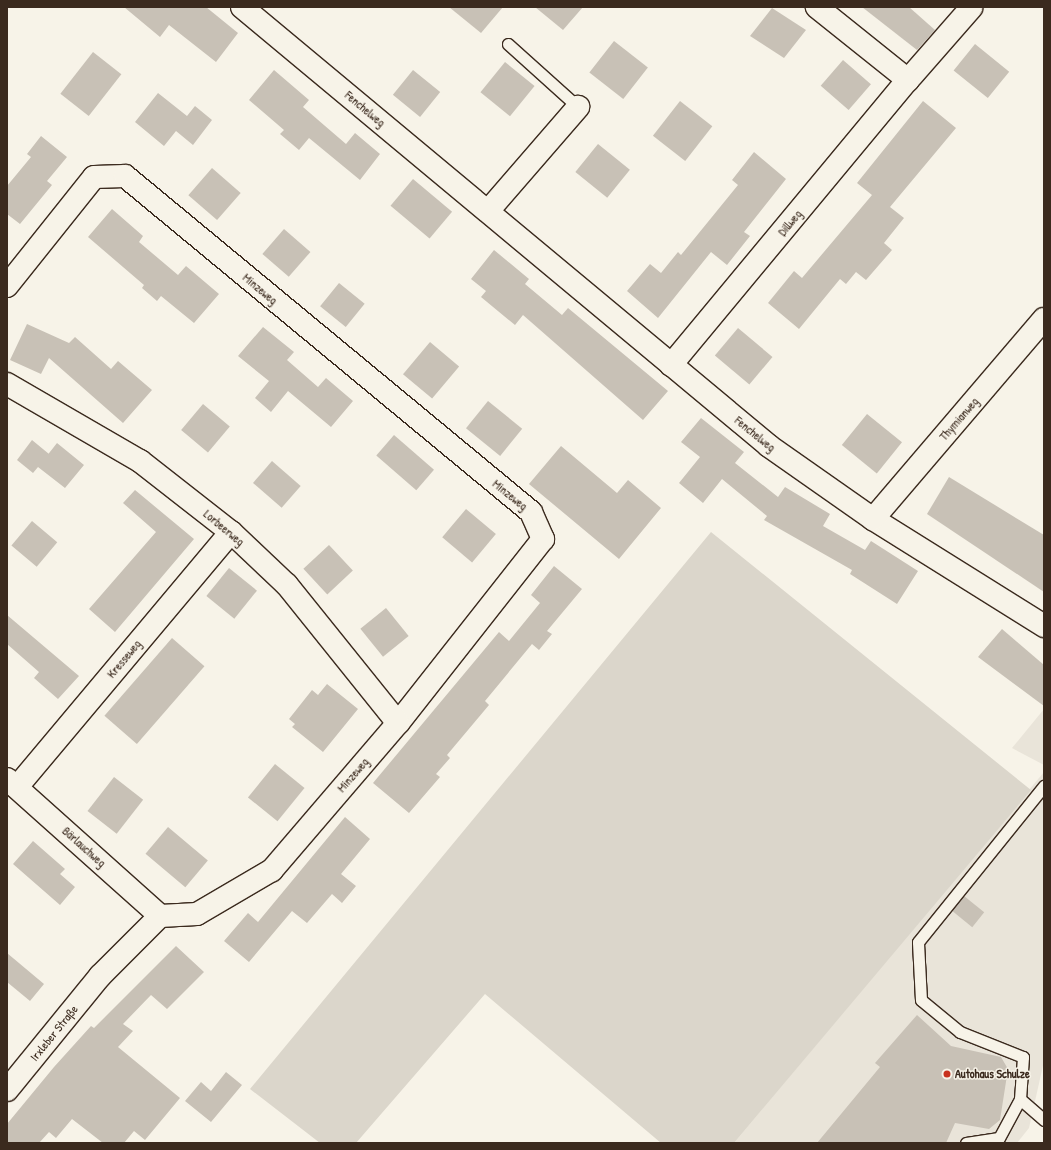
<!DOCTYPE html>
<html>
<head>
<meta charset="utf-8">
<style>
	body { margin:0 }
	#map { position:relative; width:1051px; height:1150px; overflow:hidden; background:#f7f3e8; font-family:"Patrick Hand",sans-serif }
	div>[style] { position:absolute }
	.built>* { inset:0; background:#e9e4d9 }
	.green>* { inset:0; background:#dbd6cb }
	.building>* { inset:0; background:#c8c1b6; transform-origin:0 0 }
	.roads { filter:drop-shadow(1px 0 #3b2a1e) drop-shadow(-1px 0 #3b2a1e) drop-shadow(0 1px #3b2a1e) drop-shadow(0 -1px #3b2a1e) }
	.lane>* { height:11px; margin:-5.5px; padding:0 5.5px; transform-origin:5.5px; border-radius:5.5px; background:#f7f3e8 }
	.street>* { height:22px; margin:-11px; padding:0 11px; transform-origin:11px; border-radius:11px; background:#f7f3e8 }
	.dots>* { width:11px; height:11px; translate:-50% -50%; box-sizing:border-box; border:2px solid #f7f3e8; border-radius:50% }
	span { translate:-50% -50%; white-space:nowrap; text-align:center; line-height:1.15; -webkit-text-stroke:3px #f7f3e8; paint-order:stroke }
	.street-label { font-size:12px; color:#3b2a1e }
	.poi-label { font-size:12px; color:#3b2a1e; font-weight:700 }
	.left { translate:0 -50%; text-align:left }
	.frame { position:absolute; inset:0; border:8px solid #3b2a1e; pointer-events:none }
</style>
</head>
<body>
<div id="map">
	<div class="built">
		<div style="clip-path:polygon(1044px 709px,1044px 765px,1012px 748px)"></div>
		<div style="clip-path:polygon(1044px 772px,1044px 1061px,1029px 1128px,1017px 1143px,734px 1143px)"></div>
	</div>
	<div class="green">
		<div style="clip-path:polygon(711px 532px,1031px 790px,734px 1143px,661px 1143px,485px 994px,356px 1143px,320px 1143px,250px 1089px)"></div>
	</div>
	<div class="building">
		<div style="clip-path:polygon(124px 7px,206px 7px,238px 33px,216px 62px,169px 25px,160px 37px)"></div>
		<div style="clip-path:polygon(449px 7px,503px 7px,481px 33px)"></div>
		<div style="clip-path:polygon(535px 7px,583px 7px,563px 30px)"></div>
		<div style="clip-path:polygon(862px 7px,909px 7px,935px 30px,917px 50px)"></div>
		<div style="clip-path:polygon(772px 8px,806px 30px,784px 58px,750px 36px)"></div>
		<div style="left:614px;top:41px;width:43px;height:40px;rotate:38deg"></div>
		<div style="left:975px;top:44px;width:44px;height:34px;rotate:39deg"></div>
		<div style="left:93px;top:52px;width:36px;height:53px;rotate:38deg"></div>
		<div style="left:843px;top:60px;width:37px;height:34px;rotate:41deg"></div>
		<div style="left:505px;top:62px;width:38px;height:39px;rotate:39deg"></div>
		<div style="clip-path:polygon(274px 70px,309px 100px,303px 107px,346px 144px,355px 133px,380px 154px,360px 180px,309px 138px,299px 150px,280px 134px,284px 130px,249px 100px)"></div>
		<div style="left:413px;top:70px;width:35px;height:32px;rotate:39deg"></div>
		<div style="clip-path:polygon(158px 93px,187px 116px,195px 106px,212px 120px,193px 145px,176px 131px,164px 146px,135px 122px)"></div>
		<div style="left:680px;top:101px;width:41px;height:44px;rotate:38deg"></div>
		<div style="clip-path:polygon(923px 101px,956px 128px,890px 207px,904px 218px,884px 243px,892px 250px,866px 280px,856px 272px,846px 284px,840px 279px,799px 329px,768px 303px,794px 271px,802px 278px,872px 195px,857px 183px)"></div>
		<div style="clip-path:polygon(41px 136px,67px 157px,47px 181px,52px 185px,20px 224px,7px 214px,7px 186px,31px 157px,27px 154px)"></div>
		<div style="left:598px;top:144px;width:41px;height:36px;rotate:39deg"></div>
		<div style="clip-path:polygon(754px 152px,786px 179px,744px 232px,750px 236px,727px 265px,711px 252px,658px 318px,627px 291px,650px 264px,661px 273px,678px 252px,681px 255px,738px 185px,732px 180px)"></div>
		<div style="left:212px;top:168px;width:38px;height:36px;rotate:41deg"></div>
		<div style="left:413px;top:179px;width:51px;height:35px;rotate:40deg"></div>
		<div style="clip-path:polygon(112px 209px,143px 236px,139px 242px,178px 275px,186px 266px,219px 294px,194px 323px,161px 296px,157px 301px,142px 288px,144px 285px,88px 237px)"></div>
		<div style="left:284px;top:229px;width:35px;height:33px;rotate:41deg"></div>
		<div style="clip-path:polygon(494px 250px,529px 279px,525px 284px,562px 315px,568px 308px,668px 391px,643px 420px,523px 315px,515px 325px,481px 297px,486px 291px,471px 279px)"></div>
		<div style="left:339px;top:283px;width:33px;height:30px;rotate:39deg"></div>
		<div style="clip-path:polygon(27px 324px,69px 343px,75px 337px,111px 369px,118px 361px,152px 390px,123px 423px,49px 358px,41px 374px,10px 360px)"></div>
		<div style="clip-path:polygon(263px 327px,294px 352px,287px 360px,318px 387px,326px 378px,353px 401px,331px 427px,288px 391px,271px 412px,255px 398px,269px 381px,238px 356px)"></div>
		<div style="left:738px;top:328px;width:45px;height:36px;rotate:40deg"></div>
		<div style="left:430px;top:342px;width:38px;height:42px;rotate:40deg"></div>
		<div style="left:488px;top:401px;width:44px;height:35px;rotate:39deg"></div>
		<div style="left:203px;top:404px;width:35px;height:34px;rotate:40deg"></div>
		<div style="left:867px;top:414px;width:45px;height:40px;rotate:39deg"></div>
		<div style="clip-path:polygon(701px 418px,744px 452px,735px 463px,778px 497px,785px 487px,830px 514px,823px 526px,865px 550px,871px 541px,918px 571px,897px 604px,850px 574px,852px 570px,764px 520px,767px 516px,722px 479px,703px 503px,679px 483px,700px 457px,681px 442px)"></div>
		<div style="left:394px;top:435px;width:53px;height:27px;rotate:41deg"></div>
		<div style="clip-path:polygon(32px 440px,49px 454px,46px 457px,57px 443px,84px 465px,65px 488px,38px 467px,33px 473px,17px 460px)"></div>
		<div style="clip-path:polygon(561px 446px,617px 493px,628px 480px,661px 508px,619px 559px,529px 484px)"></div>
		<div style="left:272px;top:461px;width:38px;height:29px;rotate:41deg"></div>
		<div style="clip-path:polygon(949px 477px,1044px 535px,1044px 592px,927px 514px)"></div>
		<div style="clip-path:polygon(135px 490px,194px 539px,115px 632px,89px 609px,156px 532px,123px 503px)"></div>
		<div style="left:466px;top:509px;width:39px;height:37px;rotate:40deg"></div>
		<div style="left:32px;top:521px;width:33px;height:32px;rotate:40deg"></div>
		<div style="left:329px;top:545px;width:35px;height:35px;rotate:47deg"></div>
		<div style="clip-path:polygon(554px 566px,582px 589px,547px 631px,552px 634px,539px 650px,532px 644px,485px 701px,489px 705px,447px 755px,450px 758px,436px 774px,440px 777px,409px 813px,373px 783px,499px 632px,509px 641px,540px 603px,531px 595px)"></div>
		<div style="left:229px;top:568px;width:36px;height:36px;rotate:39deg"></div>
		<div style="left:386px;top:608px;width:36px;height:33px;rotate:51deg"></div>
		<div style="clip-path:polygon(7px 615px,79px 676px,58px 699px,34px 678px,39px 672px,7px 644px)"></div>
		<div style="clip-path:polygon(1002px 629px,1044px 665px,1044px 706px,978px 657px)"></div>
		<div style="left:172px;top:638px;width:43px;height:103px;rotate:41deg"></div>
		<div style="clip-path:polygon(327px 684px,358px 709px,323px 752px,292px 727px,295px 724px,289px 719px,312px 690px,318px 695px)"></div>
		<div style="left:275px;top:764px;width:38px;height:43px;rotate:39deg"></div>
		<div style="left:114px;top:777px;width:37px;height:43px;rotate:38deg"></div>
		<div style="clip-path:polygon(345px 817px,370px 839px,341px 874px,356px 886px,342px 903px,332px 894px,307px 923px,292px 911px,249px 962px,224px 941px,248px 913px,258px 922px)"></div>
		<div style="left:168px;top:827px;width:52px;height:35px;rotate:40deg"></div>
		<div style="clip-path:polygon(33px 841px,65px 869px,60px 874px,75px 887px,60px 905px,13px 864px)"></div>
		<div style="left:964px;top:896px;width:26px;height:19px;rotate:39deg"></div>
		<div style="clip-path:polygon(176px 946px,204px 972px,167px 1009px,151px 995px,123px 1024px,133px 1031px,118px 1047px,180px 1098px,145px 1140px,134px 1131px,124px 1143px,103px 1143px,72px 1119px,56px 1138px,49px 1132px,39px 1143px,7px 1143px,7px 1124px,54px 1067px,91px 1026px,94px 1028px)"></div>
		<div style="clip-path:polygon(7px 953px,44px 984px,30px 1001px,7px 982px)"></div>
		<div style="clip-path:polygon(917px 1015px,951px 1046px,1001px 1057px,1008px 1069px,1000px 1120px,989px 1129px,955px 1123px,946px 1143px,817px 1143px,880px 1067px,875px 1063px)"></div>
		<div style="clip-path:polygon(226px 1072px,242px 1085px,211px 1122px,185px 1101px,201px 1082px,211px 1091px)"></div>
	</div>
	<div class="roads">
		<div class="lane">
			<div style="left:508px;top:44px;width:94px;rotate:42deg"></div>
			<div style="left:1020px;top:1099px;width:42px;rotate:-85.9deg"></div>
			<div style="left:1023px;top:1057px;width:68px;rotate:-158.4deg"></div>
			<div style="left:960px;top:1032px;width:50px;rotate:-140.6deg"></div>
			<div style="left:921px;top:1000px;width:58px;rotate:-93deg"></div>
			<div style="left:918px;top:942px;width:201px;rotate:-51.1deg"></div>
			<div style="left:966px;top:1143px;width:33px;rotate:-9deg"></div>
			<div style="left:999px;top:1138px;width:44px;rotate:-61.7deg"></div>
			<div style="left:1020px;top:1099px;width:32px;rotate:41deg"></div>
		</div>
		<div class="street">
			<div style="left:242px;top:7px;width:686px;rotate:39.79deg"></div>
			<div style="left:769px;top:446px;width:127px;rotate:35.1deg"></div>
			<div style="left:873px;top:519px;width:202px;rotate:32deg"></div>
			<div style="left:908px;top:80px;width:96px;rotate:-48.8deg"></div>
			<div style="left:488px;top:211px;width:138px;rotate:-49.1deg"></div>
			<div style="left:7px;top:286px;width:139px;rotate:-51.4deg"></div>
			<div style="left:94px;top:177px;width:31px;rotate:-2deg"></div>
			<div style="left:125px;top:176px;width:527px;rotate:39.61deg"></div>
			<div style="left:531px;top:512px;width:30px;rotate:66deg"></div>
			<div style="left:543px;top:539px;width:234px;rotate:128.2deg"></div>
			<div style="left:398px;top:723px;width:194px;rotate:130.6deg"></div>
			<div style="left:272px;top:870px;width:87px;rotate:149.6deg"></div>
			<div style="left:197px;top:914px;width:37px;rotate:177deg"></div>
			<div style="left:160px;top:916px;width:85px;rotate:135deg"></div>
			<div style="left:100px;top:976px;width:147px;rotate:129.2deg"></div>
			<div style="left:671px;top:365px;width:371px;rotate:-50.3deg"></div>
			<div style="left:908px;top:80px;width:117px;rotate:-141.3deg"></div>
			<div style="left:7px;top:384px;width:154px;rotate:30.1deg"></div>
			<div style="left:140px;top:461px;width:115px;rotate:38deg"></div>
			<div style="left:231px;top:532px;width:77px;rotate:43.4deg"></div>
			<div style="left:287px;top:585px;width:177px;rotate:51.2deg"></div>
			<div style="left:873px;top:519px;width:263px;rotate:-49.5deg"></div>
			<div style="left:7px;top:779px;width:205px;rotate:41.8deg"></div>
			<div style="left:17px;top:787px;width:333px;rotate:-50deg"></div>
		</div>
	</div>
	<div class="dots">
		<div style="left:947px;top:1074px;background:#c8321e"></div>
	</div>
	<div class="street-label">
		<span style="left:365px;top:109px;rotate:40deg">Fenchelweg</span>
		<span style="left:790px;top:223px;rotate:-50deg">Dillweg</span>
		<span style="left:260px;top:289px;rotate:40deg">Minzeweg</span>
		<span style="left:959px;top:419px;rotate:-49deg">Thymianweg</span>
		<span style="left:755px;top:434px;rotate:39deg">Fenchelweg</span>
		<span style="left:510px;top:495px;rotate:39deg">Minzeweg</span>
		<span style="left:224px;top:528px;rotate:40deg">Lorbeerweg</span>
		<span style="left:124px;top:659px;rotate:-50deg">Kresseweg</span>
		<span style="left:353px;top:775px;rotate:-49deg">Minzeweg</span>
		<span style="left:84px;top:847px;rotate:42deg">Bärlauchweg</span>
		<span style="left:54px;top:1033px;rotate:-51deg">Irxleber Straße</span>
	</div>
	<div class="poi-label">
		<span class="left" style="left:955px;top:1074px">Autohaus Schulze</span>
	</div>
	<div class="frame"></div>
</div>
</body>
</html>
